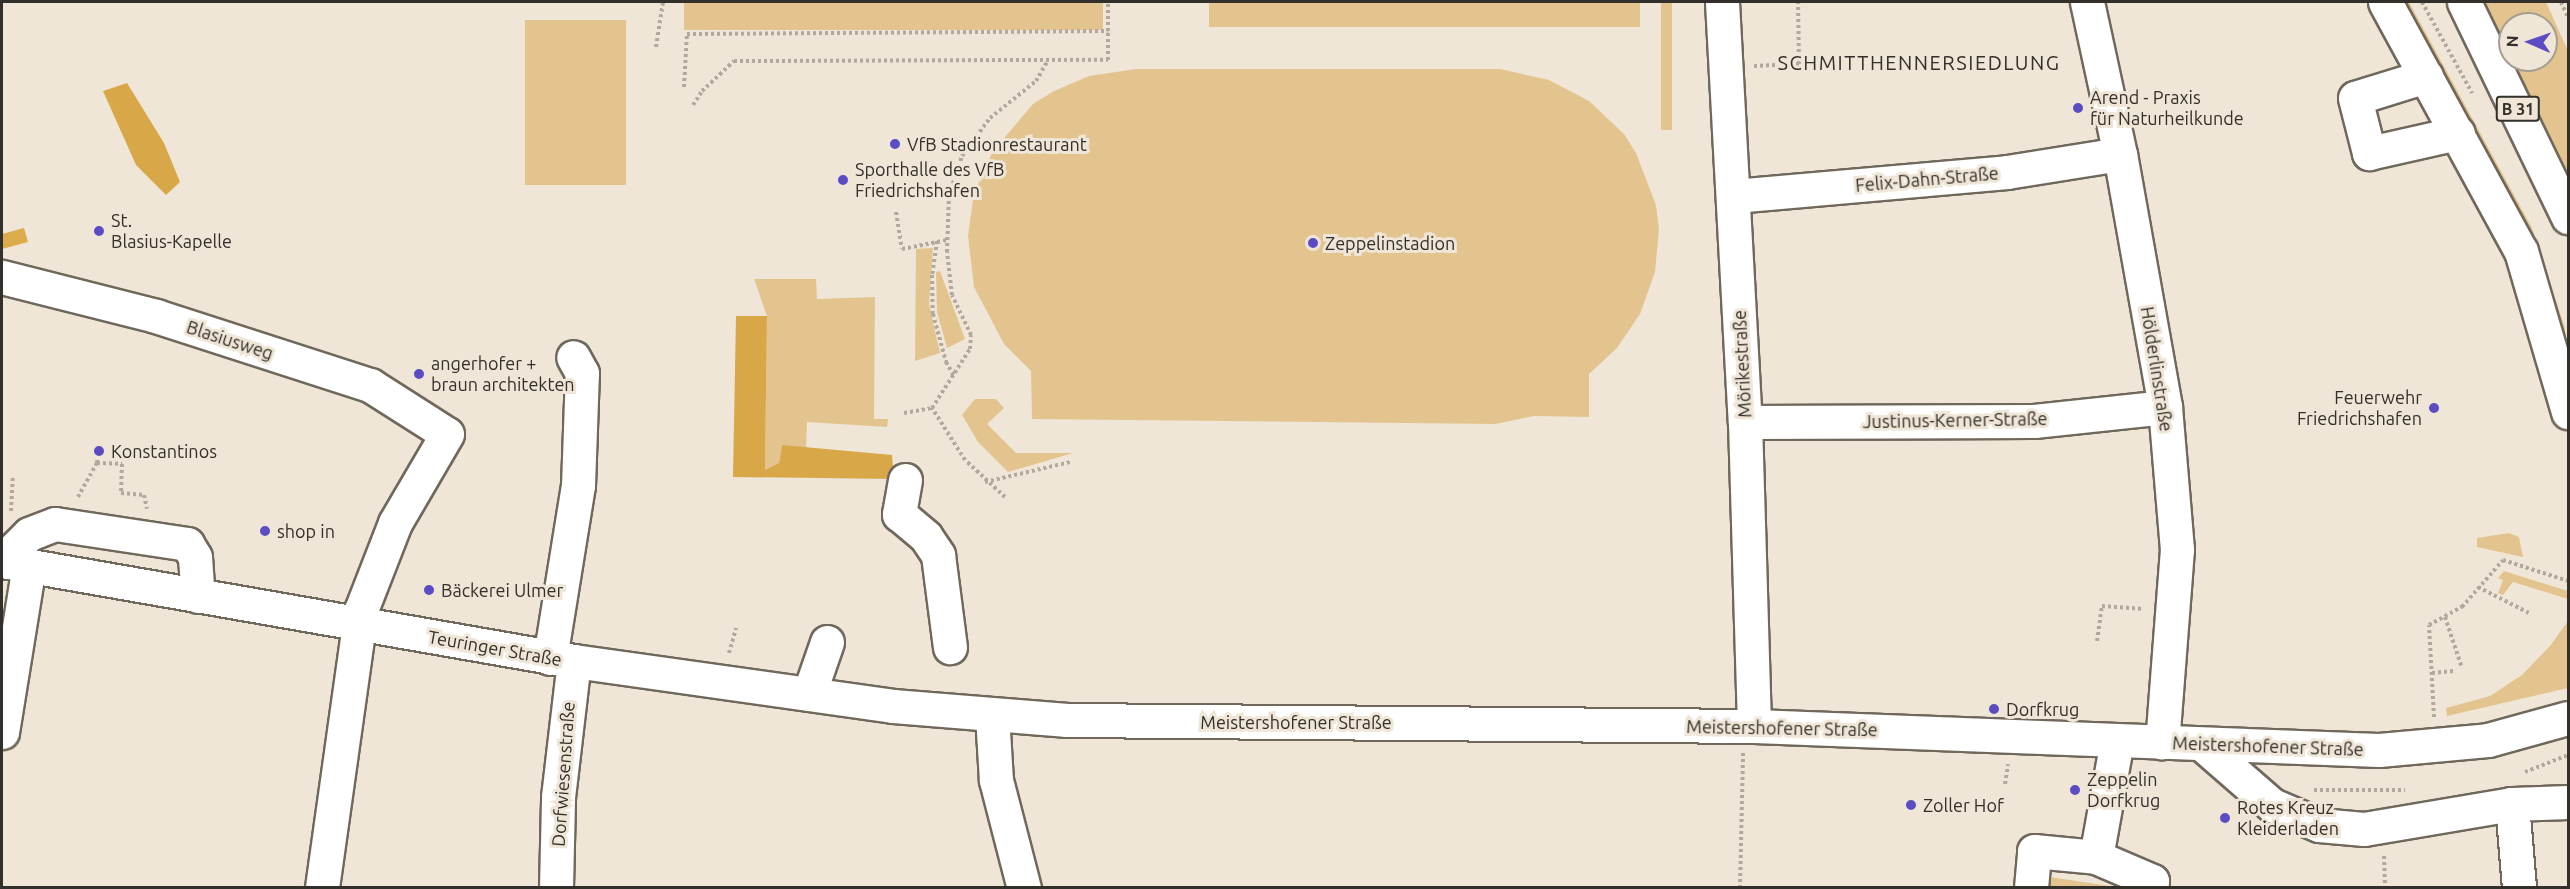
<!DOCTYPE html>
<html>
<head>
<meta charset="utf-8">
<style>
	body { margin:0 }
	#map { position:relative; width:2570px; height:889px; overflow:hidden; background:#efe6d7; font-family:Ubuntu,sans-serif }
	div>[style] { position:absolute }
	.green>* { inset:0; background:#e4c48e; transform-origin:0 0 }
	.forest>* { inset:0; background:#d8a748 }
	.water>* { inset:0; background:#dcab4c }
	.path>* { height:4px; margin-top:-2px; transform-origin:0; background:repeating-linear-gradient(90deg,#b1a99e 0 3px,transparent 0 6px) }
	.roads { filter:drop-shadow(2px 0 #70685b) drop-shadow(-2px 0 #70685b) drop-shadow(0 2px #70685b) drop-shadow(0 -2px #70685b) }
	.minor>* { height:33px; margin:-16.5px; padding:0 16.5px; transform-origin:16.5px; border-radius:16.5px; background:#fff }
	.major>* { height:33px; margin:-16.5px; padding:0 16.5px; transform-origin:16.5px; border-radius:16.5px; background:#fff }
	.dots>* { width:16px; height:16px; translate:-50% -50%; box-sizing:border-box; border:3px solid #efe6d7; border-radius:50% }
	span { translate:-50% -50%; white-space:nowrap; text-align:center; line-height:1.15; -webkit-text-stroke:6px #efe6d7; paint-order:stroke }
	.shield-label span { padding:2px 4px; background:#efe6d7; border:2px solid; border-radius:4px; -webkit-text-stroke-width:0 }
	.shield-label { font-size:16px; color:#332f2a; font-weight:700 }
	.poi-label { font-size:18px; color:#332f2a }
	.left { translate:0 -50%; text-align:left }
	.right { translate:-100% -50%; text-align:right }
	.street-label { font-size:18px; color:#332f2a }
	.neighbourhood-label { font-size:20px; color:#332f2a; letter-spacing:1.5px }
	.frame { position:absolute; inset:0; border:3px solid #332f2a; pointer-events:none }
	.north { position:absolute; left:2498px; top:12px; width:60px; height:60px; box-sizing:border-box; background:#efe6d7; border:2px solid #a49d92; border-radius:50%; rotate:272deg; font-size:16px; font-weight:700; line-height:24px; text-align:center; color:#332f2a }
	.north::after { content:''; display:block; margin:auto; width:21px; height:27px; background:#5b4cc4; clip-path:polygon(50% 0,100% 100%,50% 72%,0 100%) }
</style>
</head>
<body>
<div id="map">
	<div class="green">
		<div style="left:684px;top:2px;width:419px;height:28px"></div>
		<div style="left:1209px;top:2px;width:431px;height:25px"></div>
		<div style="left:1661px;top:2px;width:11px;height:128px"></div>
		<div style="clip-path:polygon(2398px 2px,2409px 2px,2532px 228px,2565px 328px,2568px 362px)"></div>
		<div style="clip-path:polygon(evenodd,2482px 2px,2546px 2px,2568px 51px,2568px 184px,2482px 2px,2510px 24px,2546px 24px,2546px 60px,2510px 60px,2510px 24px)"></div>
		<div style="left:525px;top:20px;width:101px;height:165px"></div>
		<div style="clip-path:polygon(1136px 69px,1500px 69px,1549px 80px,1589px 101px,1624px 134px,1636px 153px,1656px 205px,1659px 229px,1655px 272px,1640px 314px,1617px 348px,1589px 374px,1589px 417px,1534px 416px,1495px 424px,1032px 419px,1031px 371px,1004px 344px,974px 287px,968px 236px,974px 193px,993px 151px,1033px 104px,1054px 91px,1089px 76px)"></div>
		<div style="clip-path:polygon(933px 248px,929px 304px,940px 353px,915px 361px,916px 249px)"></div>
		<div style="clip-path:polygon(940px 271px,965px 339px,947px 348px,937px 312px,936px 272px)"></div>
		<div style="clip-path:polygon(754px 279px,816px 279px,817px 299px,875px 297px,874px 419px,888px 419px,887px 427px,807px 422px,806px 450px,782px 445px,779px 463px,765px 471px,767px 316px)"></div>
		<div style="clip-path:polygon(975px 399px,996px 399px,1004px 408px,987px 424px,1016px 453px,1073px 453px,1008px 472px,978px 442px,962px 415px)"></div>
		<div style="clip-path:polygon(2509px 533px,2519px 537px,2523px 557px,2477px 547px,2477px 538px)"></div>
		<div style="clip-path:polygon(2504px 571px,2568px 591px,2568px 599px,2513px 582px,2503px 595px,2498px 593px,2503px 580px,2498px 578px)"></div>
		<div style="clip-path:polygon(2568px 621px,2568px 688px,2447px 716px,2446px 708px,2490px 696px,2522px 675px,2550px 646px)"></div>
		<div style="clip-path:polygon(2043px 876px,2117px 887px,2042px 888px)"></div>
	</div>
	<div class="forest">
		<div style="clip-path:polygon(127px 83px,164px 143px,180px 182px,166px 195px,136px 165px,103px 91px)"></div>
		<div style="clip-path:polygon(736px 316px,767px 316px,765px 470px,779px 463px,782px 445px,892px 455px,894px 479px,733px 477px)"></div>
	</div>
	<div class="water">
		<div style="clip-path:polygon(24px 228px,28px 242px,2px 249px,2px 234px)"></div>
	</div>
	<div class="path">
		<div style="left:2422px;top:2px;width:104px;rotate:61.2deg"></div>
		<div style="left:2561px;top:2px;width:17px;rotate:66deg"></div>
		<div style="left:656px;top:47px;width:46px;rotate:-81.2deg"></div>
		<div style="left:1754px;top:66px;width:45px;rotate:-2.5deg"></div>
		<div style="left:1799px;top:64px;width:62px;rotate:-90.9deg"></div>
		<div style="left:684px;top:87px;width:53px;rotate:-86.8deg"></div>
		<div style="left:687px;top:34px;width:421px;rotate:-0.4deg"></div>
		<div style="left:1108px;top:31px;width:29px;rotate:-90deg"></div>
		<div style="left:693px;top:105px;width:17px;rotate:-57deg"></div>
		<div style="left:702px;top:91px;width:44px;rotate:-43.2deg"></div>
		<div style="left:734px;top:61px;width:374px;rotate:-0.2deg"></div>
		<div style="left:1108px;top:60px;width:29px;rotate:-90deg"></div>
		<div style="left:896px;top:212px;width:37px;rotate:81deg"></div>
		<div style="left:902px;top:249px;width:46px;rotate:-11.3deg"></div>
		<div style="left:937px;top:241px;width:34px;rotate:98deg"></div>
		<div style="left:932px;top:275px;width:39px;rotate:89deg"></div>
		<div style="left:933px;top:314px;width:50px;rotate:74.8deg"></div>
		<div style="left:946px;top:362px;width:16px;rotate:60deg"></div>
		<div style="left:904px;top:413px;width:28px;rotate:-10deg"></div>
		<div style="left:97px;top:463px;width:11px;rotate:-85deg"></div>
		<div style="left:985px;top:482px;width:87px;rotate:-13.2deg"></div>
		<div style="left:78px;top:497px;width:39px;rotate:-61deg"></div>
		<div style="left:97px;top:463px;width:25px;rotate:2deg"></div>
		<div style="left:122px;top:464px;width:29px;rotate:92deg"></div>
		<div style="left:121px;top:493px;width:23px;rotate:5deg"></div>
		<div style="left:144px;top:495px;width:14px;rotate:78deg"></div>
		<div style="left:1005px;top:497px;width:54px;rotate:-137.2deg"></div>
		<div style="left:965px;top:460px;width:62px;rotate:-122.4deg"></div>
		<div style="left:932px;top:408px;width:70px;rotate:-57.2deg"></div>
		<div style="left:970px;top:349px;width:14px;rotate:-86deg"></div>
		<div style="left:971px;top:335px;width:44px;rotate:-115.4deg"></div>
		<div style="left:952px;top:295px;width:43px;rotate:-96.6deg"></div>
		<div style="left:947px;top:252px;width:57px;rotate:-88deg"></div>
		<div style="left:949px;top:195px;width:41px;rotate:-71.6deg"></div>
		<div style="left:962px;top:156px;width:47px;rotate:-53.6deg"></div>
		<div style="left:990px;top:118px;width:59px;rotate:-38.8deg"></div>
		<div style="left:1036px;top:81px;width:24px;rotate:-60deg"></div>
		<div style="left:11px;top:511px;width:35px;rotate:-87deg"></div>
		<div style="left:2478px;top:587px;width:57px;rotate:27deg"></div>
		<div style="left:2445px;top:617px;width:54px;rotate:71.6deg"></div>
		<div style="left:2097px;top:641px;width:35px;rotate:-82deg"></div>
		<div style="left:2102px;top:606px;width:42px;rotate:4.1deg"></div>
		<div style="left:729px;top:653px;width:26px;rotate:-74deg"></div>
		<div style="left:2432px;top:673px;width:22px;rotate:-5deg"></div>
		<div style="left:2434px;top:717px;width:92px;rotate:-93.1deg"></div>
		<div style="left:2429px;top:625px;width:38px;rotate:-29deg"></div>
		<div style="left:2462px;top:607px;width:62px;rotate:-48.9deg"></div>
		<div style="left:2503px;top:560px;width:68px;rotate:17.9deg"></div>
		<div style="left:2525px;top:772px;width:46px;rotate:-21.6deg"></div>
		<div style="left:2005px;top:784px;width:20px;rotate:-81deg"></div>
		<div style="left:2314px;top:790px;width:91px"></div>
		<div style="left:2384px;top:856px;width:32px;rotate:88deg"></div>
		<div style="left:1740px;top:888px;width:135px;rotate:-88.7deg"></div>
	</div>
	<div class="roads">
		<div class="minor">
			<div style="left:1722px;top:2px;width:421px;rotate:86.9deg"></div>
			<div style="left:1745px;top:422px;width:304px;rotate:88.3deg"></div>
			<div style="left:2087px;top:2px;width:156px;rotate:77.8deg"></div>
			<div style="left:2120px;top:154px;width:257px;rotate:79.9deg"></div>
			<div style="left:2165px;top:407px;width:143px;rotate:85.2deg"></div>
			<div style="left:2177px;top:549px;width:194px;rotate:94.4deg"></div>
			<div style="left:2385px;top:2px;width:284px;rotate:61.4deg"></div>
			<div style="left:2521px;top:251px;width:168px;rotate:73.7deg"></div>
			<div style="left:2426px;top:76px;width:74px;rotate:162.8deg"></div>
			<div style="left:2355px;top:98px;width:57px;rotate:75.7deg"></div>
			<div style="left:2369px;top:153px;width:91px;rotate:-12.7deg"></div>
			<div style="left:1734px;top:196px;width:274px;rotate:-5deg"></div>
			<div style="left:2007px;top:172px;width:114px;rotate:-9.1deg"></div>
			<div style="left:2px;top:277px;width:159px;rotate:14.2deg"></div>
			<div style="left:156px;top:316px;width:225px;rotate:17.9deg"></div>
			<div style="left:370px;top:385px;width:91px;rotate:32.5deg"></div>
			<div style="left:447px;top:434px;width:103px;rotate:120.3deg"></div>
			<div style="left:395px;top:523px;width:93px;rotate:111.3deg"></div>
			<div style="left:361px;top:610px;width:281px;rotate:98deg"></div>
			<div style="left:1745px;top:422px;width:289px;rotate:-0.2deg"></div>
			<div style="left:2034px;top:421px;width:132px;rotate:-6.1deg"></div>
			<div style="left:905px;top:480px;width:35px;rotate:100deg"></div>
			<div style="left:899px;top:514px;width:35px;rotate:40deg"></div>
			<div style="left:926px;top:537px;width:22px;rotate:56deg"></div>
			<div style="left:938px;top:555px;width:93px;rotate:82.6deg"></div>
			<div style="left:2px;top:561px;width:581px;rotate:9.92deg"></div>
			<div style="left:574px;top:661px;width:322px;rotate:8deg"></div>
			<div style="left:893px;top:706px;width:175px;rotate:4.6deg"></div>
			<div style="left:1067px;top:720px;width:687px;rotate:0.5deg"></div>
			<div style="left:1754px;top:726px;width:625px;rotate:2.2deg"></div>
			<div style="left:2379px;top:750px;width:109px;rotate:-5.2deg"></div>
			<div style="left:2488px;top:740px;width:83px;rotate:-15.4deg"></div>
			<div style="left:2px;top:561px;width:38px;rotate:-45deg"></div>
			<div style="left:29px;top:534px;width:28px;rotate:-21deg"></div>
			<div style="left:55px;top:524px;width:134px;rotate:8.6deg"></div>
			<div style="left:187px;top:544px;width:15px;rotate:58deg"></div>
			<div style="left:195px;top:557px;width:39px;rotate:86deg"></div>
			<div style="left:550px;top:658px;width:174px;rotate:-80.8deg"></div>
			<div style="left:578px;top:486px;width:113px;rotate:-88deg"></div>
			<div style="left:582px;top:373px;width:18px;rotate:-119deg"></div>
			<div style="left:809px;top:694px;width:55px;rotate:-70.9deg"></div>
			<div style="left:992px;top:715px;width:65px;rotate:86.5deg"></div>
			<div style="left:996px;top:780px;width:112px;rotate:75.5deg"></div>
			<div style="left:2px;top:732px;width:169px;rotate:-80.8deg"></div>
			<div style="left:2203px;top:745px;width:91px;rotate:41deg"></div>
			<div style="left:2272px;top:805px;width:51px;rotate:23.1deg"></div>
			<div style="left:2319px;top:825px;width:45px;rotate:5.1deg"></div>
			<div style="left:2364px;top:829px;width:150px;rotate:-9.6deg"></div>
			<div style="left:2512px;top:804px;width:56px;rotate:-2deg"></div>
			<div style="left:2512px;top:804px;width:84px;rotate:85.2deg"></div>
			<div style="left:2096px;top:857px;width:61px;rotate:23.2deg"></div>
			<div style="left:2152px;top:881px;width:7px;rotate:98deg"></div>
			<div style="left:556px;top:888px;width:91px;rotate:-88.7deg"></div>
			<div style="left:558px;top:797px;width:137px;rotate:-83.3deg"></div>
			<div style="left:2031px;top:888px;width:37px;rotate:-85deg"></div>
			<div style="left:2034px;top:851px;width:62px;rotate:5.5deg"></div>
			<div style="left:2096px;top:857px;width:119px;rotate:-79.8deg"></div>
		</div>
		<div class="major">
			<div style="left:2464px;top:2px;width:239px;rotate:64.2deg"></div>
		</div>
	</div>
	<div class="dots">
		<div style="left:2078px;top:108px;background:#5b4cc4"></div>
		<div style="left:895px;top:144px;background:#5b4cc4"></div>
		<div style="left:843px;top:180px;background:#5b4cc4"></div>
		<div style="left:99px;top:231px;background:#5b4cc4"></div>
		<div style="left:1313px;top:243px;background:#5b4cc4"></div>
		<div style="left:419px;top:374px;background:#5b4cc4"></div>
		<div style="left:2434px;top:408px;background:#5b4cc4"></div>
		<div style="left:99px;top:451px;background:#5b4cc4"></div>
		<div style="left:265px;top:531px;background:#5b4cc4"></div>
		<div style="left:429px;top:590px;background:#5b4cc4"></div>
		<div style="left:1994px;top:709px;background:#5b4cc4"></div>
		<div style="left:2075px;top:790px;background:#5b4cc4"></div>
		<div style="left:1911px;top:805px;background:#5b4cc4"></div>
		<div style="left:2225px;top:818px;background:#5b4cc4"></div>
	</div>
	<div class="shield-label">
		<span style="left:2518px;top:109px">B 31</span>
	</div>
	<div class="poi-label">
		<span class="left" style="left:2090px;top:108px">Arend - Praxis<br>für Naturheilkunde</span>
		<span class="left" style="left:907px;top:144px">VfB Stadionrestaurant</span>
		<span class="left" style="left:855px;top:180px">Sporthalle des VfB<br>Friedrichshafen</span>
		<span class="left" style="left:111px;top:231px">St.<br>Blasius-Kapelle</span>
		<span class="left" style="left:1325px;top:243px">Zeppelinstadion</span>
		<span class="left" style="left:431px;top:374px">angerhofer +<br>braun architekten</span>
		<span class="right" style="left:2422px;top:408px">Feuerwehr<br>Friedrichshafen</span>
		<span class="left" style="left:111px;top:451px">Konstantinos</span>
		<span class="left" style="left:277px;top:531px">shop in</span>
		<span class="left" style="left:441px;top:590px">Bäckerei Ulmer</span>
		<span class="left" style="left:2006px;top:709px">Dorfkrug</span>
		<span class="left" style="left:2087px;top:790px">Zeppelin<br>Dorfkrug</span>
		<span class="left" style="left:1923px;top:805px">Zoller Hof</span>
		<span class="left" style="left:2237px;top:818px">Rotes Kreuz<br>Kleiderladen</span>
	</div>
	<div class="street-label">
		<span style="left:1927px;top:179px;rotate:-5deg">Felix-Dahn-Straße</span>
		<span style="left:230px;top:340px;rotate:18deg">Blasiusweg</span>
		<span style="left:1742px;top:364px;rotate:-93deg">Mörikestraße</span>
		<span style="left:2157px;top:369px;rotate:81deg">Hölderlinstraße</span>
		<span style="left:1955px;top:420px;rotate:-1deg">Justinus-Kerner-Straße</span>
		<span style="left:495px;top:648px;rotate:10deg">Teuringer Straße</span>
		<span style="left:1296px;top:722px">Meistershofener Straße</span>
		<span style="left:1782px;top:728px;rotate:1deg">Meistershofener Straße</span>
		<span style="left:2268px;top:746px;rotate:2deg">Meistershofener Straße</span>
		<span style="left:563px;top:774px;rotate:-86deg">Dorfwiesenstraße</span>
	</div>
	<div class="neighbourhood-label">
		<span style="left:1919px;top:62px">SCHMITTHENNERSIEDLUNG</span>
	</div>
	<div class="frame"></div>
	<div class="north">N</div>
</div>
</body>
</html>
